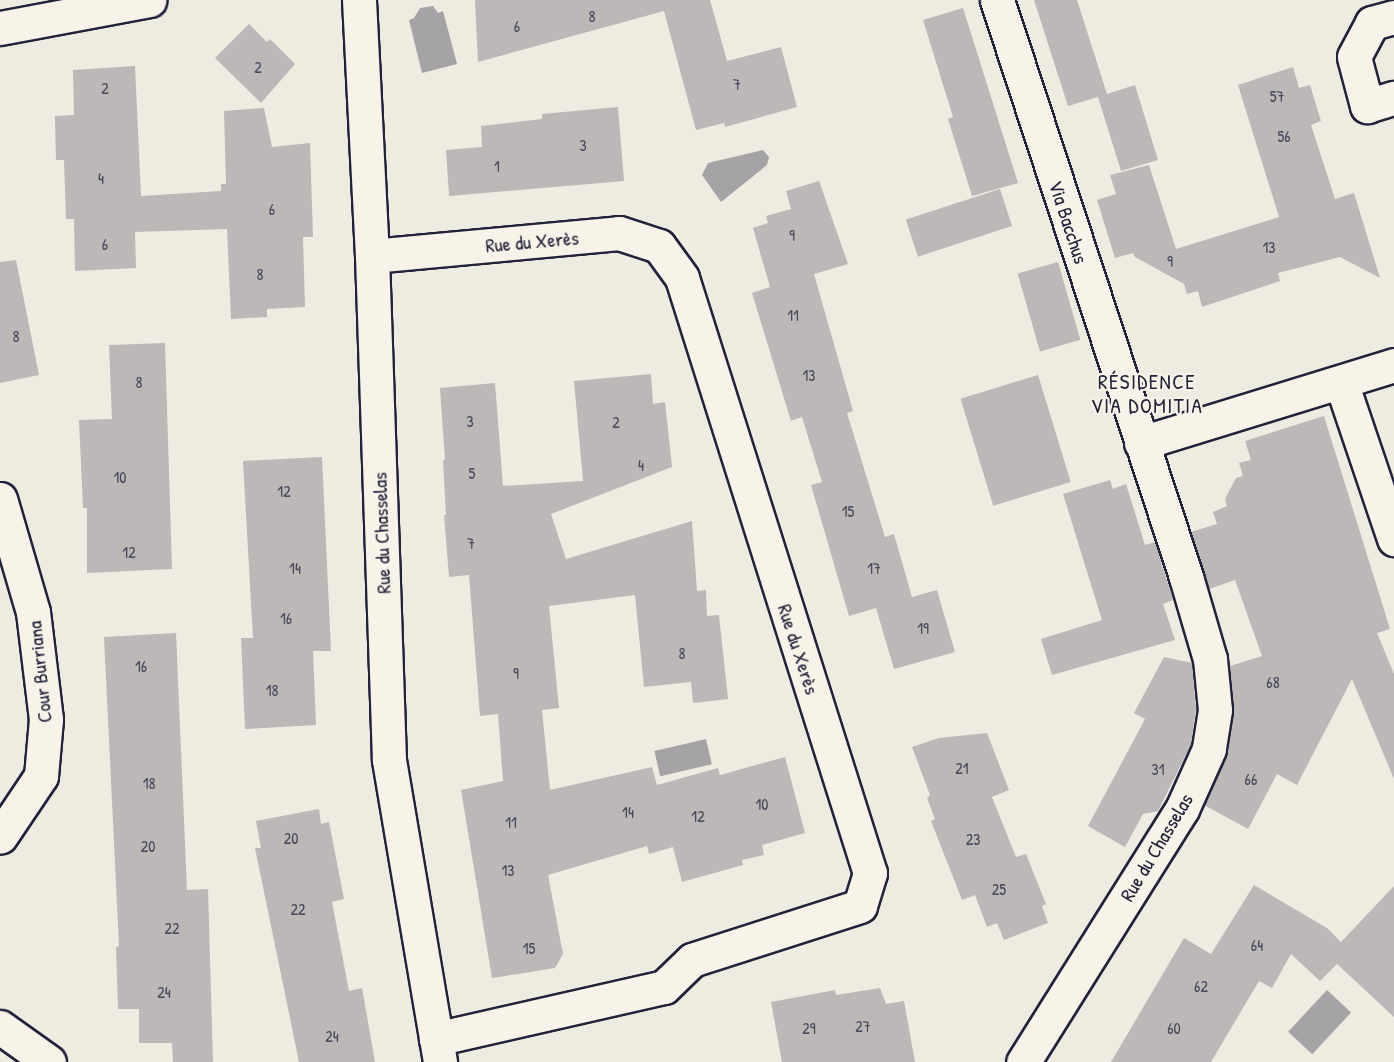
<!DOCTYPE html>
<html>
<head>
<meta charset="utf-8">
<style>
	body { margin:0 }
	#map { position:relative; width:1394px; height:1062px; overflow:hidden; background:#eeebe1; font-family:"Patrick Hand",sans-serif }
	div>[style] { position:absolute }
	.water>* { inset:0; background:#a6a3a6; transform-origin:0 0 }
	.building>* { inset:0; background:#bbb8b7; transform-origin:0 0 }
	.roads { filter:drop-shadow(2px 0 #22223b) drop-shadow(-2px 0 #22223b) drop-shadow(0 2px #22223b) drop-shadow(0 -2px #22223b) }
	.minor>* { height:33px; margin:-16.5px; padding:0 16.5px; transform-origin:16.5px; border-radius:16.5px; background:#f7f3e8 }
	.tertiary>* { height:33px; margin:-16.5px; padding:0 16.5px; transform-origin:16.5px; border-radius:16.5px; background:#f7f3e8 }
	span { translate:-50% -50%; white-space:nowrap; text-align:center; line-height:1.15; -webkit-text-stroke:4.5px #f7f3e8; paint-order:stroke }
	.number-label { font-size:16px; color:#48485a }
	.number-label span { -webkit-text-stroke-width:0 }
	.street-label { font-size:20px; color:#22223b }
	.neighbourhood-label { font-size:21px; color:#22223b; letter-spacing:1.5px }
</style>
</head>
<body>
<div id="map">
	<div class="water">
		<div style="clip-path:polygon(433px 6px,438px 13px,443px 11px,457px 64px,422px 73px,409px 20px,414px 18px,420px 8px)"></div>
		<div style="clip-path:polygon(763px 150px,769px 157px,767px 165px,721px 202px,702px 175px,708px 163px)"></div>
		<div style="left:706px;top:739px;width:26px;height:53px;rotate:77deg"></div>
		<div style="left:1327px;top:990px;width:33px;height:57px;rotate:43deg"></div>
	</div>
	<div class="building">
		<div style="clip-path:polygon(475px 0,710px 0,727px 61px,781px 47px,797px 107px,725px 127px,724px 123px,696px 130px,664px 11px,478px 62px)"></div>
		<div style="clip-path:polygon(1034px 0,1077px 0,1107px 94px,1135px 85px,1158px 160px,1121px 171px,1098px 97px,1068px 106px)"></div>
		<div style="clip-path:polygon(963px 8px,1018px 183px,972px 196px,948px 119px,953px 117px,923px 20px)"></div>
		<div style="clip-path:polygon(249px 24px,267px 42px,270px 39px,295px 64px,261px 103px,215px 58px)"></div>
		<div style="clip-path:polygon(135px 66px,141px 196px,221px 191px,221px 184px,226px 184px,224px 111px,264px 108px,272px 147px,310px 143px,313px 237px,303px 237px,305px 307px,267px 309px,267px 317px,231px 319px,227px 229px,135px 232px,136px 268px,75px 271px,74px 219px,66px 219px,64px 160px,56px 160px,55px 116px,74px 115px,73px 70px)"></div>
		<div style="clip-path:polygon(1293px 67px,1299px 88px,1310px 85px,1321px 121px,1311px 125px,1335px 199px,1354px 193px,1380px 278px,1340px 257px,1278px 273px,1280px 281px,1202px 307px,1198px 291px,1187px 294px,1184px 284px,1135px 257px,1133px 253px,1115px 258px,1097px 200px,1116px 194px,1110px 175px,1149px 165px,1176px 249px,1279px 217px,1238px 85px)"></div>
		<div style="clip-path:polygon(618px 107px,624px 181px,449px 196px,446px 150px,482px 147px,481px 126px,542px 119px,542px 114px)"></div>
		<div style="clip-path:polygon(819px 181px,848px 264px,814px 274px,853px 411px,847px 413px,885px 537px,894px 534px,912px 597px,937px 590px,955px 652px,894px 669px,876px 608px,849px 616px,811px 485px,822px 482px,802px 417px,791px 421px,752px 293px,770px 287px,753px 228px,768px 223px,766px 216px,791px 209px,786px 191px)"></div>
		<div style="left:1000px;top:189px;width:39px;height:99px;rotate:72deg"></div>
		<div style="clip-path:polygon(16px 260px,39px 375px,0 383px,0 262px)"></div>
		<div style="left:1058px;top:262px;width:81px;height:42px;rotate:74deg"></div>
		<div style="clip-path:polygon(165px 343px,172px 569px,87px 573px,87px 508px,83px 508px,79px 420px,112px 419px,109px 345px)"></div>
		<div style="clip-path:polygon(651px 374px,653px 404px,665px 402px,672px 467px,551px 514px,566px 559px,692px 521px,697px 591px,706px 590px,707px 616px,719px 615px,728px 699px,693px 703px,691px 682px,644px 687px,635px 595px,549px 606px,559px 708px,542px 710px,550px 790px,652px 767px,657px 785px,718px 768px,720px 775px,785px 757px,805px 833px,762px 845px,764px 855px,742px 860px,743px 865px,682px 882px,673px 847px,649px 854px,647px 846px,548px 875px,563px 954px,555px 968px,492px 978px,461px 790px,503px 781px,498px 714px,480px 716px,469px 575px,449px 577px,444px 515px,446px 515px,443px 460px,445px 460px,440px 388px,495px 383px,503px 486px,583px 481px,574px 381px)"></div>
		<div style="left:1038px;top:375px;width:112px;height:81px;rotate:73deg"></div>
		<div style="clip-path:polygon(1324px 416px,1390px 629px,1377px 633px,1394px 674px,1394px 779px,1352px 679px,1297px 785px,1277px 774px,1248px 829px,1204px 805px,1228px 752px,1234px 708px,1230px 666px,1262px 656px,1235px 580px,1209px 589px,1191px 532px,1217px 524px,1213px 512px,1227px 506px,1225px 499px,1236px 478px,1243px 476px,1239px 463px,1251px 460px,1245px 441px)"></div>
		<div style="clip-path:polygon(322px 457px,331px 651px,313px 651px,316px 725px,245px 729px,241px 638px,253px 638px,243px 461px)"></div>
		<div style="clip-path:polygon(1110px 480px,1113px 489px,1126px 484px,1145px 545px,1155px 542px,1173px 600px,1163px 604px,1175px 640px,1052px 675px,1041px 639px,1102px 620px,1063px 494px)"></div>
		<div style="clip-path:polygon(176px 633px,187px 890px,208px 889px,213px 1062px,173px 1062px,172px 1043px,139px 1043px,139px 1009px,118px 1009px,116px 947px,119px 946px,104px 637px)"></div>
		<div style="clip-path:polygon(1164px 657px,1192px 663px,1196px 709px,1191px 744px,1158px 811px,1143px 814px,1125px 847px,1088px 826px,1145px 719px,1134px 713px)"></div>
		<div style="clip-path:polygon(987px 733px,1009px 790px,992px 797px,1016px 857px,1026px 854px,1046px 904px,1042px 906px,1048px 923px,1004px 940px,997px 923px,987px 927px,975px 895px,962px 900px,931px 821px,935px 819px,927px 798px,930px 795px,912px 747px,939px 738px)"></div>
		<div style="clip-path:polygon(319px 809px,321px 824px,329px 822px,344px 899px,332px 902px,349px 991px,362px 988px,375px 1062px,299px 1062px,255px 848px,261px 848px,256px 821px)"></div>
		<div style="clip-path:polygon(1254px 885px,1327px 928px,1341px 942px,1394px 886px,1394px 1017px,1337px 964px,1320px 981px,1291px 954px,1272px 988px,1259px 981px,1211px 1062px,1111px 1062px,1184px 938px,1211px 954px)"></div>
		<div style="clip-path:polygon(880px 988px,886px 1004px,904px 1001px,915px 1062px,782px 1062px,771px 1002px,835px 990px,836px 995px)"></div>
	</div>
	<div class="roads">
		<div class="minor">
			<div style="left:359px;top:0;width:256px;rotate:87.1deg"></div>
			<div style="left:372px;top:256px;width:504px;rotate:88.07deg"></div>
			<div style="left:389px;top:760px;width:306px;rotate:80.4deg"></div>
			<div style="left:997px;top:0;width:607px;rotate:71.86deg"></div>
			<div style="left:1186px;top:577px;width:85px;rotate:73.7deg"></div>
			<div style="left:1210px;top:659px;width:51px;rotate:84.4deg"></div>
			<div style="left:1215px;top:710px;width:39px;rotate:99deg"></div>
			<div style="left:1209px;top:749px;width:66px;rotate:114.2deg"></div>
			<div style="left:1182px;top:809px;width:299px;rotate:122.1deg"></div>
			<div style="left:1394px;top:17px;width:23px;rotate:165deg"></div>
			<div style="left:1372px;top:23px;width:38px;rotate:118deg"></div>
			<div style="left:1354px;top:57px;width:51px;rotate:75.1deg"></div>
			<div style="left:1367px;top:106px;width:28px;rotate:-17deg"></div>
			<div style="left:372px;top:256px;width:248px;rotate:-5.3deg"></div>
			<div style="left:619px;top:233px;width:42px;rotate:18deg"></div>
			<div style="left:659px;top:246px;width:39px;rotate:54deg"></div>
			<div style="left:682px;top:278px;width:624px;rotate:72.47deg"></div>
			<div style="left:870px;top:873px;width:34px;rotate:107deg"></div>
			<div style="left:860px;top:906px;width:176px;rotate:162.2deg"></div>
			<div style="left:692px;top:960px;width:39px;rotate:136deg"></div>
			<div style="left:664px;top:987px;width:234px;rotate:167.2deg"></div>
			<div style="left:1341px;top:382px;width:166px;rotate:71.3deg"></div>
			<div style="left:1141px;top:443px;width:265px;rotate:-17.1deg"></div>
			<div style="left:0;top:499px;width:118px;rotate:73.7deg"></div>
			<div style="left:33px;top:612px;width:108px;rotate:83.1deg"></div>
			<div style="left:46px;top:719px;width:57px;rotate:95deg"></div>
			<div style="left:41px;top:776px;width:73px;rotate:123.9deg"></div>
			<div style="left:0;top:1027px;width:60px;rotate:35.5deg"></div>
		</div>
		<div class="tertiary">
			<div style="left:0;top:28px;width:152px;rotate:-10.6deg"></div>
		</div>
	</div>
	<div class="number-label">
		<span style="left:592px;top:16px">8</span>
		<span style="left:517px;top:26px">6</span>
		<span style="left:258px;top:67px">2</span>
		<span style="left:737px;top:84px">7</span>
		<span style="left:105px;top:88px">2</span>
		<span style="left:1277px;top:96px">57</span>
		<span style="left:1284px;top:136px">56</span>
		<span style="left:583px;top:145px">3</span>
		<span style="left:497px;top:166px">1</span>
		<span style="left:101px;top:178px">4</span>
		<span style="left:272px;top:209px">6</span>
		<span style="left:792px;top:235px">9</span>
		<span style="left:105px;top:244px">6</span>
		<span style="left:1269px;top:247px">13</span>
		<span style="left:1170px;top:261px">9</span>
		<span style="left:260px;top:274px">8</span>
		<span style="left:793px;top:315px">11</span>
		<span style="left:16px;top:336px">8</span>
		<span style="left:809px;top:375px">13</span>
		<span style="left:139px;top:382px">8</span>
		<span style="left:470px;top:421px">3</span>
		<span style="left:616px;top:422px">2</span>
		<span style="left:641px;top:465px">4</span>
		<span style="left:472px;top:473px">5</span>
		<span style="left:120px;top:477px">10</span>
		<span style="left:284px;top:491px">12</span>
		<span style="left:848px;top:511px">15</span>
		<span style="left:471px;top:543px">7</span>
		<span style="left:129px;top:552px">12</span>
		<span style="left:295px;top:568px">14</span>
		<span style="left:874px;top:568px">17</span>
		<span style="left:286px;top:618px">16</span>
		<span style="left:923px;top:628px">19</span>
		<span style="left:682px;top:653px">8</span>
		<span style="left:141px;top:666px">16</span>
		<span style="left:516px;top:673px">9</span>
		<span style="left:1273px;top:682px">68</span>
		<span style="left:272px;top:690px">18</span>
		<span style="left:962px;top:768px">21</span>
		<span style="left:1158px;top:769px">31</span>
		<span style="left:1251px;top:779px">66</span>
		<span style="left:149px;top:783px">18</span>
		<span style="left:762px;top:804px">10</span>
		<span style="left:628px;top:812px">14</span>
		<span style="left:698px;top:816px">12</span>
		<span style="left:511px;top:822px">11</span>
		<span style="left:291px;top:838px">20</span>
		<span style="left:973px;top:839px">23</span>
		<span style="left:148px;top:846px">20</span>
		<span style="left:508px;top:870px">13</span>
		<span style="left:999px;top:889px">25</span>
		<span style="left:298px;top:909px">22</span>
		<span style="left:172px;top:928px">22</span>
		<span style="left:1257px;top:945px">64</span>
		<span style="left:529px;top:948px">15</span>
		<span style="left:1201px;top:986px">62</span>
		<span style="left:164px;top:992px">24</span>
		<span style="left:863px;top:1026px">27</span>
		<span style="left:809px;top:1028px">29</span>
		<span style="left:1174px;top:1028px">60</span>
		<span style="left:332px;top:1036px">24</span>
	</div>
	<div class="street-label">
		<span style="left:1069px;top:222px;rotate:72deg">Via Bacchus</span>
		<span style="left:532px;top:241px;rotate:-5deg">Rue du Xerès</span>
		<span style="left:381px;top:533px;rotate:-92deg">Rue du Chasselas</span>
		<span style="left:799px;top:649px;rotate:72deg">Rue du Xerès</span>
		<span style="left:39px;top:672px;rotate:-96deg">Cour Burriana</span>
		<span style="left:1156px;top:847px;rotate:-59deg">Rue du Chasselas</span>
	</div>
	<div class="neighbourhood-label">
		<span style="left:1147px;top:394px">RÉSIDENCE<br>VIA DOMITIA</span>
	</div>
</div>
</body>
</html>
